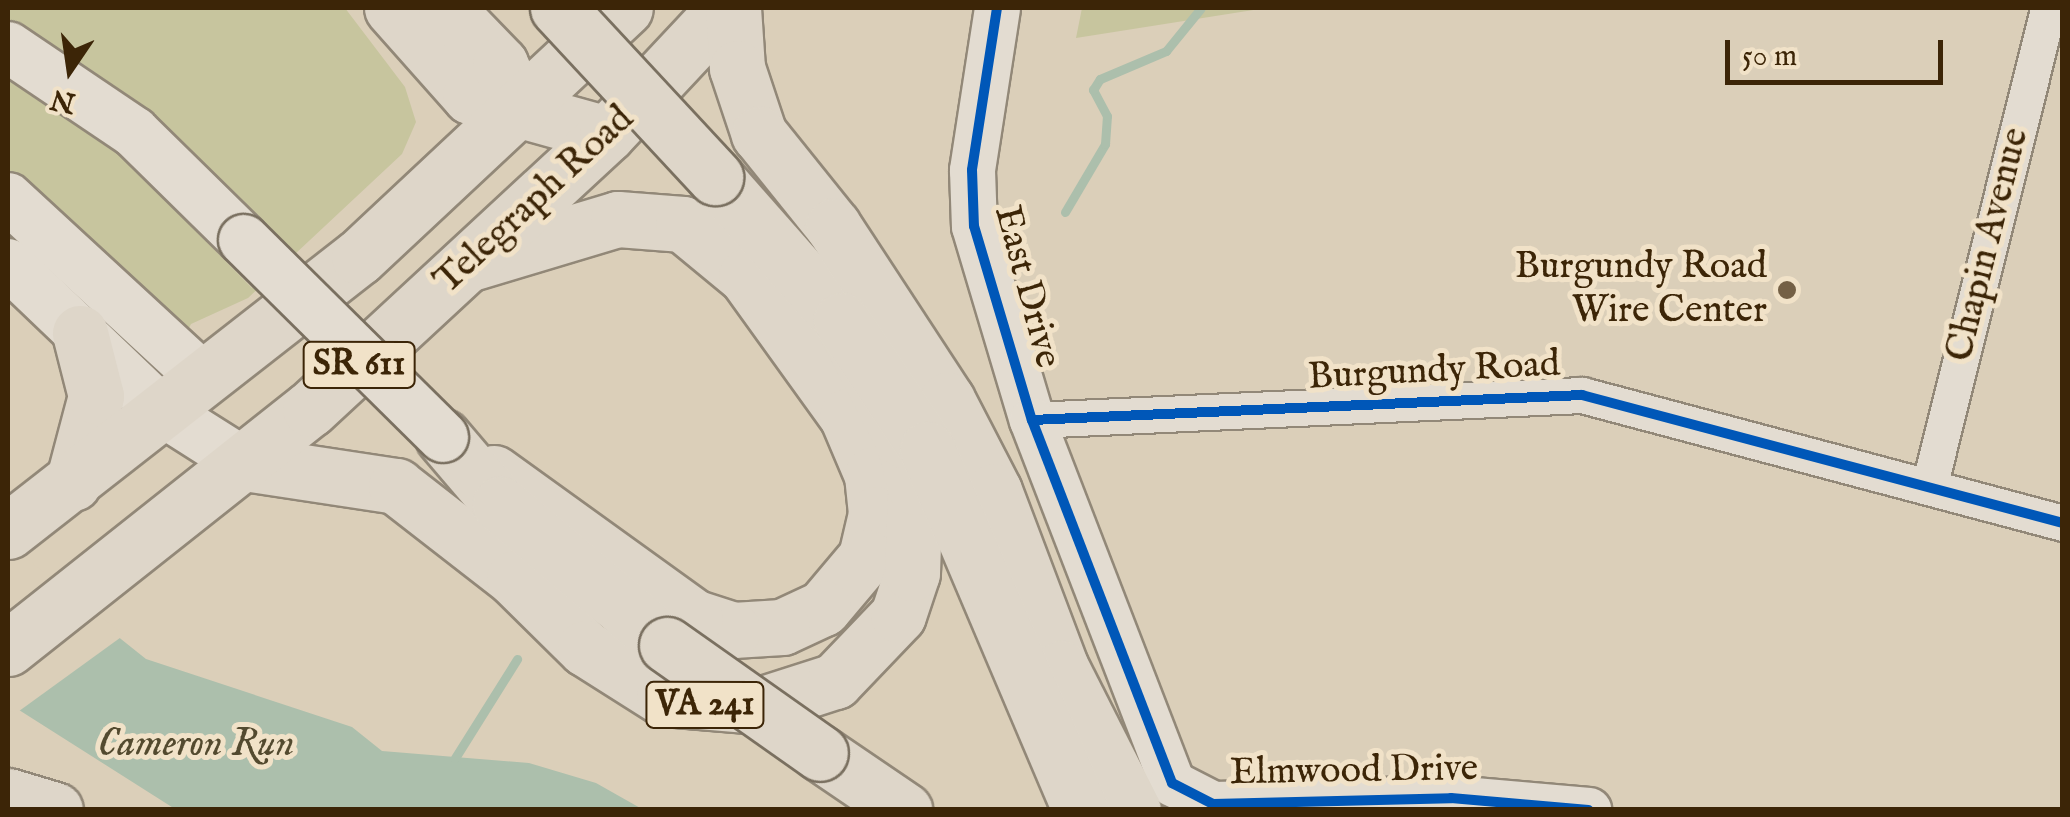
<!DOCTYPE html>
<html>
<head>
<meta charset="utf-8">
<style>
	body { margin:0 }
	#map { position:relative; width:2070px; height:817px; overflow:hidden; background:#dbcfb9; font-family:"IM FELL English",serif }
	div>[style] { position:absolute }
	.green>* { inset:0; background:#c7c59e }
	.water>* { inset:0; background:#acbfac }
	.pier>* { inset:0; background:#dbcfb9 }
	.stream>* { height:9px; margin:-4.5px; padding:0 4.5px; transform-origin:4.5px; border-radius:4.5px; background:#acbfac }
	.roads { filter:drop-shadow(2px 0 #928878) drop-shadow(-2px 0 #928878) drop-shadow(0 2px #928878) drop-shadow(0 -2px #928878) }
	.minor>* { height:35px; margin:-17.5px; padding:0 17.5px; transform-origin:17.5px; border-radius:17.5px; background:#e3dcd1 }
	.tertiary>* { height:45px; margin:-22.5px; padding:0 22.5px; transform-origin:22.5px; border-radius:22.5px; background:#e3dcd1 }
	.secondary>* { height:50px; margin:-25px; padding:0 25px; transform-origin:25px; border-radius:25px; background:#e3dcd1 }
	.primary>* { height:55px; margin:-27.5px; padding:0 27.5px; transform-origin:27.5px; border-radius:27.5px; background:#ded6c9 }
	.motorway>* { height:55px; margin:-27.5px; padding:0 27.5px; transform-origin:27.5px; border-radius:27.5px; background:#ded6c9 }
	.bridges { filter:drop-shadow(2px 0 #7a7060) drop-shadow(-2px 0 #7a7060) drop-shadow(0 2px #7a7060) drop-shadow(0 -2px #7a7060) }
	.secondary-bridge>* { height:50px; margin:-25px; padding:0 25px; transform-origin:25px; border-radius:25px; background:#e3dcd1 }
	.primary-bridge>* { height:55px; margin:-27.5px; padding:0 27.5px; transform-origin:27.5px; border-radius:27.5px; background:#ded6c9 }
	.motorway-bridge>* { height:55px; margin:-27.5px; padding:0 27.5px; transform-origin:27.5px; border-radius:27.5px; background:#ded6c9 }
	.cycleway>* { height:10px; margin:-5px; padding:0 5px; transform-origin:5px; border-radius:5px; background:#0057b8 }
	.dots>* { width:28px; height:28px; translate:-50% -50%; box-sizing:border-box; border:5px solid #f1e2c8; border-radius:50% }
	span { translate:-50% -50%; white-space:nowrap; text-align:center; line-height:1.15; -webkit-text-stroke:10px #f1e2c8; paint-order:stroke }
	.shield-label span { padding:2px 8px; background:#f1e2c8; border:2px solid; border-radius:8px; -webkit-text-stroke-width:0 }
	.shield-label { font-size:35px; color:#3c2507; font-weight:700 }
	.street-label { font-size:38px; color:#3c2507 }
	.poi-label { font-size:38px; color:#3c2507 }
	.right { translate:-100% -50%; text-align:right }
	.water-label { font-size:40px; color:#534a2f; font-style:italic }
	.frame { position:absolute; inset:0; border:10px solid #3c2507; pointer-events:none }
	.north { position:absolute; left:20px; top:20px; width:100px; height:100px; -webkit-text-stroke:8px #f1e2c8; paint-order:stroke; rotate:193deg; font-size:28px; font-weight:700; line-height:40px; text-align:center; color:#3c2507 }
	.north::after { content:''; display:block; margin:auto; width:35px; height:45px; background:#3c2507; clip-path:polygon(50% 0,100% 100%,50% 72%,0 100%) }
	.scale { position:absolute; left:1725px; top:40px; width:218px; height:45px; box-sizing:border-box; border:5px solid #3c2507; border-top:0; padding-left:12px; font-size:30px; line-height:35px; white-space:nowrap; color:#3c2507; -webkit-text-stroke:8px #f1e2c8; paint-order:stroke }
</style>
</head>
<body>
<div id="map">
	<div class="green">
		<div style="clip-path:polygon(8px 8px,345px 8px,405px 87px,416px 122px,402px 154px,248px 298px,191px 324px,185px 336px,8px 179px,8px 63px,132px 166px,252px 288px,287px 258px,8px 31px)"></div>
		<div style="clip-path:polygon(1082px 8px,1266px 8px,1076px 38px)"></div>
	</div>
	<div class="water">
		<div style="clip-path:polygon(8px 549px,146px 659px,352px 727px,382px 751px,529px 763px,596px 783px,642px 809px,175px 809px,8px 703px)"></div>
	</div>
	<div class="pier">
		<div style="clip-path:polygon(8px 544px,124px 635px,15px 714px,8px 709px)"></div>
	</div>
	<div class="stream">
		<div style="left:1065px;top:212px;width:79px;rotate:-59.5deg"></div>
		<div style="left:1105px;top:144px;width:28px;rotate:-86deg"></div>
		<div style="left:1107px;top:116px;width:30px;rotate:-118deg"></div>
		<div style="left:1093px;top:90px;width:13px;rotate:-58deg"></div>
		<div style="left:1100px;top:79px;width:72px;rotate:-23deg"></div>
		<div style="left:1166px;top:51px;width:55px;rotate:-50.9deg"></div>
		<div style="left:455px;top:758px;width:117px;rotate:-57.9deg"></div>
	</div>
	<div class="roads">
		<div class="minor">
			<div style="left:1032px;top:420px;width:551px;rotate:-2.6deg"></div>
			<div style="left:1582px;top:395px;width:497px;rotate:14.9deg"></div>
			<div style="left:1930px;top:483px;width:489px;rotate:-76deg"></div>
		</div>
		<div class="tertiary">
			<div style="left:997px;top:8px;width:164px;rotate:98.8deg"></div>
			<div style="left:972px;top:170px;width:56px;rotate:88deg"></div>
			<div style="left:974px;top:226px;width:202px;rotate:73.4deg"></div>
			<div style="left:1032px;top:420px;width:389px;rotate:68.9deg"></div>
			<div style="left:1172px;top:783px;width:46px;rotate:27.1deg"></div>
			<div style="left:1213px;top:804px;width:238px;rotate:-1.4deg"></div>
			<div style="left:1451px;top:798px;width:138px;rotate:5deg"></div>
		</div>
		<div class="secondary">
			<div style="left:8px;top:47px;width:152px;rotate:34deg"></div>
			<div style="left:134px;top:132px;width:154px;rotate:44.5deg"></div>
			<div style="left:8px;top:198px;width:268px;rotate:42.7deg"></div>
			<div style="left:8px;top:264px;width:213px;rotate:43.7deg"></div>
			<div style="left:162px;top:411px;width:97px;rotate:32.4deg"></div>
		</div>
		<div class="primary">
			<div style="left:392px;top:8px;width:118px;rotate:48.4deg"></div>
			<div style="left:470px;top:96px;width:142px;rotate:15.5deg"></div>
			<div style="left:446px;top:8px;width:78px;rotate:46deg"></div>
			<div style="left:500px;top:64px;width:46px;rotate:65.7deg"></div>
			<div style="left:471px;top:263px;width:153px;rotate:-16.7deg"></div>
			<div style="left:618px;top:219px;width:65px;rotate:4.4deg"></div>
			<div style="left:683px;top:224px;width:82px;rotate:39.5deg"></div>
			<div style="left:746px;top:276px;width:173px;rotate:54.2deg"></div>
			<div style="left:847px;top:416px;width:64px;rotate:67deg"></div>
			<div style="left:872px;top:475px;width:39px;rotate:84deg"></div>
			<div style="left:876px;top:514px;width:44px;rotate:103.1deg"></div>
			<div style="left:866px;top:557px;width:67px;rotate:130.1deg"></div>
			<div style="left:823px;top:608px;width:45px;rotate:155.1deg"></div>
			<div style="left:782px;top:627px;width:49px;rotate:176.5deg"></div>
			<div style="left:733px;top:630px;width:40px;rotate:-162deg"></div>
			<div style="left:695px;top:618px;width:248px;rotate:-144.2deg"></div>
			<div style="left:244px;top:463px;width:154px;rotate:8.6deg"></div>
			<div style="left:396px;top:486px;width:150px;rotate:37.9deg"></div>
			<div style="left:514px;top:578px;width:100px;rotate:44.6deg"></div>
			<div style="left:585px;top:648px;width:93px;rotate:32.3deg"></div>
			<div style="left:664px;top:698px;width:93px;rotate:4.9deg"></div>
			<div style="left:757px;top:706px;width:82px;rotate:-17.8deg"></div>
			<div style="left:835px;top:681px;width:91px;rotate:-46.3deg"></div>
			<div style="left:898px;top:615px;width:44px;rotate:-71.6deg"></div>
			<div style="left:912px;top:573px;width:86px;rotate:-88deg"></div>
			<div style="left:915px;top:487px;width:49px;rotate:-104.3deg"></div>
			<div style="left:903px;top:440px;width:135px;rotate:-117.3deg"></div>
			<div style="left:841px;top:320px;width:191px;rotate:-131.4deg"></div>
			<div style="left:73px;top:483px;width:90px;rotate:-75.2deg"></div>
			<div style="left:96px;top:396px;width:65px;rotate:-104.3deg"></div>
			<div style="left:8px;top:531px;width:445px;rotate:-38deg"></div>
			<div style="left:359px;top:257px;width:364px;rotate:-43.1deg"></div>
			<div style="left:8px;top:648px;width:385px;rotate:-38.4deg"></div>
			<div style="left:310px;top:409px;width:405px;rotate:-42.8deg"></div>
			<div style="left:607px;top:134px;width:173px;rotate:-46.9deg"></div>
		</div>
		<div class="motorway">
			<div style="left:733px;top:8px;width:60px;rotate:86.2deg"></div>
			<div style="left:737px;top:68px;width:70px;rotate:71.6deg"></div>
			<div style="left:759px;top:134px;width:118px;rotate:51.2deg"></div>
			<div style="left:833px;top:226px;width:208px;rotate:56.8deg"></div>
			<div style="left:947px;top:400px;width:102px;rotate:62.7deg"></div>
			<div style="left:994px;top:491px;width:189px;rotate:69.3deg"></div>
			<div style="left:1061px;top:668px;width:159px;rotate:63.1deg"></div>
			<div style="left:841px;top:320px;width:155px;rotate:56.3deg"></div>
			<div style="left:927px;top:449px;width:392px;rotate:67deg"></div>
			<div style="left:443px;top:437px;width:88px;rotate:49.6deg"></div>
			<div style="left:500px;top:504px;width:219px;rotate:40.2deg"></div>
			<div style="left:820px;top:753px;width:102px;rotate:34.2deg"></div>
			<div style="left:8px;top:796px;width:49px;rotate:16.6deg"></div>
		</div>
	</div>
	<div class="bridges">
		<div class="secondary-bridge">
			<div style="left:244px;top:240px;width:280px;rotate:44.7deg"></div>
		</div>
		<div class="primary-bridge">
			<div style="left:558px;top:8px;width:231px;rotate:47.1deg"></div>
		</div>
		<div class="motorway-bridge">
			<div style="left:667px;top:645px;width:187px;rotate:35.2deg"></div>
		</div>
	</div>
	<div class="cycleway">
		<div style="left:997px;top:8px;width:164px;rotate:98.8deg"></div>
		<div style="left:972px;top:170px;width:56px;rotate:88deg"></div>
		<div style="left:974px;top:226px;width:202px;rotate:73.4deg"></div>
		<div style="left:1032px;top:420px;width:389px;rotate:68.9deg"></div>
		<div style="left:1172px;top:783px;width:46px;rotate:27.1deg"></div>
		<div style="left:1213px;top:804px;width:238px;rotate:-1.4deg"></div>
		<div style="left:1451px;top:798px;width:138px;rotate:5deg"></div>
		<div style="left:1032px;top:420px;width:551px;rotate:-2.6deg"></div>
		<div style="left:1582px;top:395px;width:497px;rotate:14.9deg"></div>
	</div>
	<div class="dots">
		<div style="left:1787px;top:290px;background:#746045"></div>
	</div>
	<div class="shield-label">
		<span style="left:359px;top:365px">SR 611</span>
		<span style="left:705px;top:705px">VA 241</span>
	</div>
	<div class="street-label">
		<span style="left:535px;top:201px;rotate:-43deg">Telegraph Road</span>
		<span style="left:1989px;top:245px;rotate:-76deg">Chapin Avenue</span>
		<span style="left:1026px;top:287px;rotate:75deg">East Drive</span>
		<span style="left:1434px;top:372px;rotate:-3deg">Burgundy Road</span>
		<span style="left:1354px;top:772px;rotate:-1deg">Elmwood Drive</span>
	</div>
	<div class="poi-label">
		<span class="right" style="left:1767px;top:290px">Burgundy Road<br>Wire Center</span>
	</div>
	<div class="water-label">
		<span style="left:196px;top:745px">Cameron Run</span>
	</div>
	<div class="frame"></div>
	<div class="north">N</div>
	<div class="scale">50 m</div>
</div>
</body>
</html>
